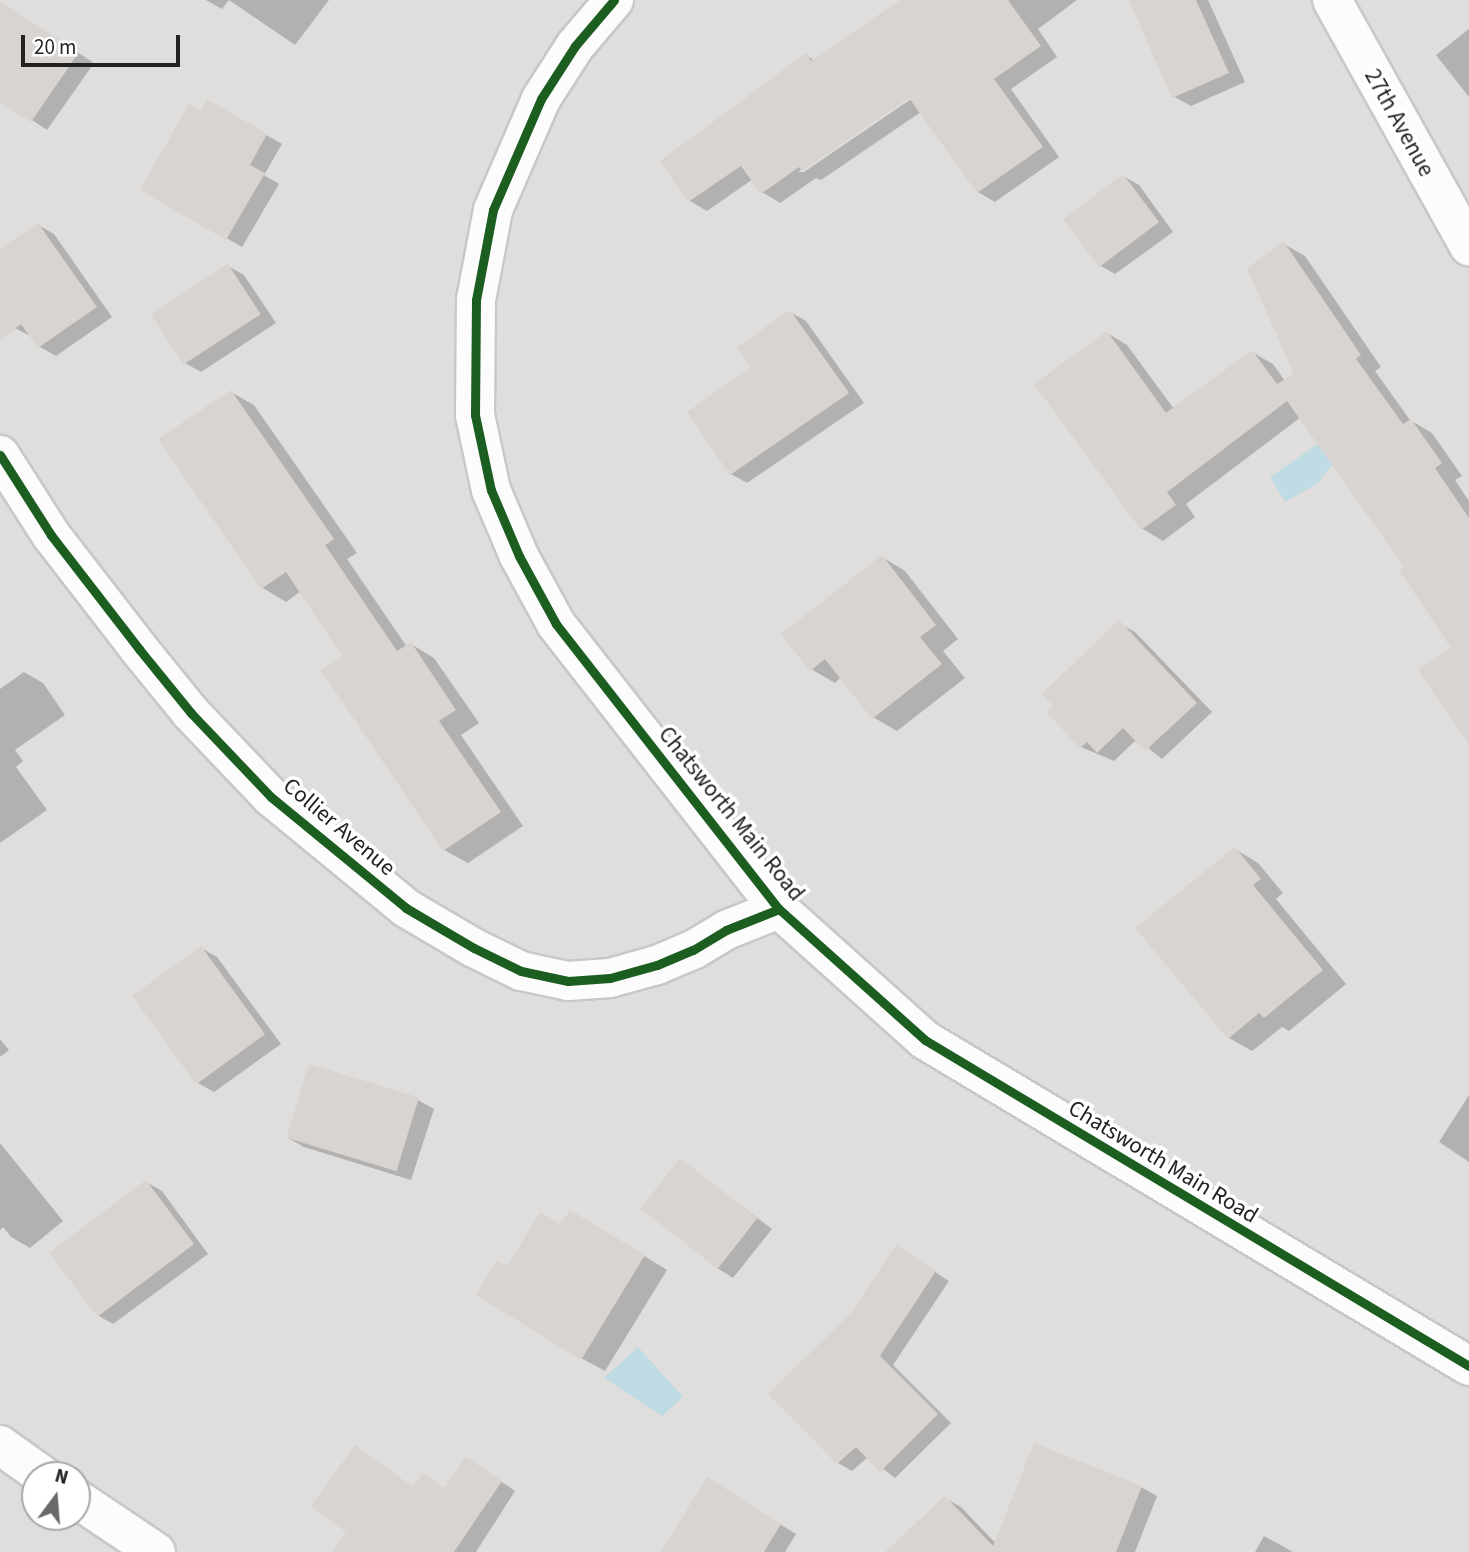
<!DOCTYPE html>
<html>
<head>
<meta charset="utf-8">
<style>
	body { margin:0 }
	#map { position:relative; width:1469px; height:1552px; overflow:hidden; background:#f0eeeb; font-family:"Source Sans 3",sans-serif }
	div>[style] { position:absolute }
	.residential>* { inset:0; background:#dfdedc }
	.water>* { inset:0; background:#bfdbe3 }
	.shadow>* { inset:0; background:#0003 }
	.building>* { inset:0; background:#d7d4d2; transform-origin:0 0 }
	.roads { filter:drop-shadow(2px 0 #c9c8c7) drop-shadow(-2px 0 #c9c8c7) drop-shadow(0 2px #c9c8c7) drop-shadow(0 -2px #c9c8c7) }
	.minor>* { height:38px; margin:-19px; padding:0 19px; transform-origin:19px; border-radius:19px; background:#fdfcfc }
	.tertiary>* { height:38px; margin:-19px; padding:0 19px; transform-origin:19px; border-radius:19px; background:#fdfcfc }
	.cycleway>* { height:9px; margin:-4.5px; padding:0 4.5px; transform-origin:4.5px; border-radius:4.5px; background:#1b5e20 }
	span { translate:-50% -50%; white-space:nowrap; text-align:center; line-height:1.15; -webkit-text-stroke:7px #fff; paint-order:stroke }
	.street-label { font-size:23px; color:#222 }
	.north { position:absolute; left:21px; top:1461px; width:70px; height:70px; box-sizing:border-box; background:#fff; border:2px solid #a7a7a7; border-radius:50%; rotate:16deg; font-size:19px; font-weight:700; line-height:28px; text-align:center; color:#222 }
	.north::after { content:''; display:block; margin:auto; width:24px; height:32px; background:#6a6968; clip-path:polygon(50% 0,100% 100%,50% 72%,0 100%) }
	.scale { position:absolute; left:21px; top:35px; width:159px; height:32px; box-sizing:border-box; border:4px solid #222; border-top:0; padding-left:9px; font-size:21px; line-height:24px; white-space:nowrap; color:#222; -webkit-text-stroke:5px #fff; paint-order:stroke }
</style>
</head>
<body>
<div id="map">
	<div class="residential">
		<div style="clip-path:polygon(evenodd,0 0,1469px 0,1469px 1552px,0 1552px,0 0,35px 1475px,77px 1475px,77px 1517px,35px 1517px,35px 1475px)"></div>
	</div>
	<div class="water">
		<div style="clip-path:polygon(1322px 441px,1336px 455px,1331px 466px,1318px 483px,1285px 502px,1270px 477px)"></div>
		<div style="clip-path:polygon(638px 1347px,683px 1397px,662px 1416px,604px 1378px)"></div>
	</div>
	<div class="shadow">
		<div style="clip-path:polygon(206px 0,229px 0,222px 9px)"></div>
		<div style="clip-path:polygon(229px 0,329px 0,295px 45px)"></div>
		<div style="clip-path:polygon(evenodd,903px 0,1077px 0,1038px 29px,1057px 57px,1011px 89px,1059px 157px,995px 202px,978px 192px,921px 112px,821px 180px,816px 178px,780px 203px,762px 192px,753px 179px,707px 211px,690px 201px,663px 162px,806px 55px,815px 61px,903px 0,915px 92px,917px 95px,804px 172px,798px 172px,915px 92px)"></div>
		<div style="clip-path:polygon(1131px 0,1208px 0,1245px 82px,1191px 106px,1173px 96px)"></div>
		<div style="clip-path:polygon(0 2px,94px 63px,47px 130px,0 99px)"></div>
		<div style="clip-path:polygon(1469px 29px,1469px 97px,1436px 55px)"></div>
		<div style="clip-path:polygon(208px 102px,282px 144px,264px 175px,279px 184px,242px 247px,142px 189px)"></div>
		<div style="clip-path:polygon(1123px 176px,1139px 185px,1173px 232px,1115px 274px,1099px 265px)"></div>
		<div style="clip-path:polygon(38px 225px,54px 234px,112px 317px,56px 356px,40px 347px,32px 337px,15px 328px,0 306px,0 251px)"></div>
		<div style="clip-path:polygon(1284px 244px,1305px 256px,1381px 367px,1375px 371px,1410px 420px,1432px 433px,1462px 476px,1455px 480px,1469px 501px,1469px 735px,1454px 649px,1406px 568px,1301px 417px,1186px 504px,1195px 517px,1163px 541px,1143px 529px,1036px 385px,1107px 333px,1127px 345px,1174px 409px,1252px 352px,1273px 364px,1285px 381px,1296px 375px)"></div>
		<div style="clip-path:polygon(228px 266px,244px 275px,276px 323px,201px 372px,185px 363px,154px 315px)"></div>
		<div style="clip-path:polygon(790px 312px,806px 321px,864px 403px,747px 483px,731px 474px,754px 368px)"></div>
		<div style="clip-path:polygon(231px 392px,254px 405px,357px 553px,347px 559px,407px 647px,411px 644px,434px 658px,479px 723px,461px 735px,523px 826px,468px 863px,444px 850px,344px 656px,301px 591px,286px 602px,263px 588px,160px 440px)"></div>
		<div style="clip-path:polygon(882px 557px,905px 571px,958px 639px,943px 651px,965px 678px,897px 731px,873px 717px,841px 677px,835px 683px,811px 669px)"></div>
		<div style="clip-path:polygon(1119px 623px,1135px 632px,1212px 712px,1162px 759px,1137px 739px,1114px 761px,1081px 747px)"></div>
		<div style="clip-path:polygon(24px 672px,43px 683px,65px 715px,15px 750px,23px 761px,16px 767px,47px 810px,0 843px,0 689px)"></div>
		<div style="clip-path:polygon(1235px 849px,1258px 863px,1283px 893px,1276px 899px,1346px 984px,1289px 1031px,1282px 1027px,1252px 1051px,1229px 1038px)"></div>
		<div style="clip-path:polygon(201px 948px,217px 957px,281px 1044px,214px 1092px,198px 1083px)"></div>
		<div style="clip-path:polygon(0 1039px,9px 1050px,0 1057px)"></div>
		<div style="clip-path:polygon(1469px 1095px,1469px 1162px,1439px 1142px)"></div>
		<div style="clip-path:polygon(418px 1100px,434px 1109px,411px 1180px,304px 1147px,288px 1138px)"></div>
		<div style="clip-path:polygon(0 1143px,63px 1221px,30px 1248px,11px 1237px,3px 1227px,0 1230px)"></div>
		<div style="clip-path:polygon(680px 1160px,772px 1229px,733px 1278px,717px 1268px)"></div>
		<div style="clip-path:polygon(146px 1182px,162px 1191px,208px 1254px,113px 1324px,97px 1315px)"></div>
		<div style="clip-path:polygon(594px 1225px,667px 1270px,605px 1371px,581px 1358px,507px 1268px,561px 1226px)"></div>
		<div style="clip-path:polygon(911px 1256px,949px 1281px,893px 1365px,951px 1423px,895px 1478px,868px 1457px,852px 1471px,838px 1463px)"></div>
		<div style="clip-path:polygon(481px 1468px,515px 1491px,476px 1552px,359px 1552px,414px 1488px,446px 1489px)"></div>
		<div style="clip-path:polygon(1141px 1487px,1157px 1496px,1135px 1552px,1030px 1552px)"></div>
		<div style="clip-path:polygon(723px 1489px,796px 1534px,785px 1552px,677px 1552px)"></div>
		<div style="clip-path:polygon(945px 1498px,961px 1507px,1004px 1552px,926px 1552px)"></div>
		<div style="clip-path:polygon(1264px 1536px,1293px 1552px,1255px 1552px)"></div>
	</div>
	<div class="building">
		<div style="clip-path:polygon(900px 0,1008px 0,1041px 46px,994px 79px,1043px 147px,977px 193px,909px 98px,802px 171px,799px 167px,761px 194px,741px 166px,688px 202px,660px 161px,806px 53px,811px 61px)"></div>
		<div style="clip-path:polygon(1129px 0,1196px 0,1229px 73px,1172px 98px)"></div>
		<div style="clip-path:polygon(0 2px,79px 52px,31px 122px,0 102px)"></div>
		<div style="clip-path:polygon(207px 99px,267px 134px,250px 165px,265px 173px,226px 240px,140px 190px,189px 104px,201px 111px)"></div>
		<div style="left:1123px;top:174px;width:60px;height:75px;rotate:53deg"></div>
		<div style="clip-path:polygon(38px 223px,97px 307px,38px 348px,21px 324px,0 340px,0 249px)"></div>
		<div style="clip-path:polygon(1284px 242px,1361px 355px,1356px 359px,1403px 424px,1411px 419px,1442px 463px,1435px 468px,1469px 518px,1469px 745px,1418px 670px,1451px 648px,1399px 570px,1404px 567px,1287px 401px,1167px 492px,1176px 505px,1141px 530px,1034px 384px,1107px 331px,1166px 413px,1252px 350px,1277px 384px,1294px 374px,1247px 268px)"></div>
		<div style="left:228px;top:264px;width:60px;height:92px;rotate:57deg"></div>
		<div style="clip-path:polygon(790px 310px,849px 393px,730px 475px,687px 412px,751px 367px,737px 347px)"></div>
		<div style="clip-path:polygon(231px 390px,334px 539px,325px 545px,397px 651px,411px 642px,456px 710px,439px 721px,501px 812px,443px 851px,321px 670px,342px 656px,286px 572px,261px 589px,158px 439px)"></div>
		<div style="clip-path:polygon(882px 555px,936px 625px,920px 637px,942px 664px,872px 719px,825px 659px,810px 671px,781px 634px)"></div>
		<div style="clip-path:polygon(1119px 620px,1197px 703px,1145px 751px,1123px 728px,1097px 753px,1087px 742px,1080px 748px,1046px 712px,1053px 706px,1042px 694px)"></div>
		<div style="clip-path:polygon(1235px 847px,1261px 879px,1253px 885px,1323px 970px,1264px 1018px,1259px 1013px,1228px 1039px,1135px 928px)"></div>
		<div style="left:201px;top:946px;width:109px;height:85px;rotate:54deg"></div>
		<div style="left:309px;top:1064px;width:115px;height:77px;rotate:17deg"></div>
		<div style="left:680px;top:1158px;width:98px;height:64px;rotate:38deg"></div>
		<div style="left:146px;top:1180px;width:80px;height:121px;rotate:53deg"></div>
		<div style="clip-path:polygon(570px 1210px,645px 1255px,581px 1360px,476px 1295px,497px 1260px,507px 1266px,540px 1212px,560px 1224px)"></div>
		<div style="clip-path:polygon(896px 1245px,936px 1271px,880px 1356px,938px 1414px,880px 1472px,856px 1447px,837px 1464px,768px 1394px,851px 1313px)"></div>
		<div style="clip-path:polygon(1034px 1443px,1142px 1486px,1116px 1552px,885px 1552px,945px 1496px,993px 1546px)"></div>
		<div style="clip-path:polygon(355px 1445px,413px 1487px,423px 1473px,444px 1488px,466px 1457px,502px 1481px,454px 1552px,333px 1552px,346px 1532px,311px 1506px)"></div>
		<div style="clip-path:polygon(707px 1477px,781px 1524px,764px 1552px,661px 1552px)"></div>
	</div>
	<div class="roads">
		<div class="minor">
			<div style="left:1332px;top:0;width:282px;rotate:60.9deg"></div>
			<div style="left:0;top:455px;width:95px;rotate:57.5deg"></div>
			<div style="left:51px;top:535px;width:144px;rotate:52.3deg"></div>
			<div style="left:139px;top:649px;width:82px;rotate:50.9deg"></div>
			<div style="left:191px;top:713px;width:116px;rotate:46.4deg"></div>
			<div style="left:271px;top:797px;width:175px;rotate:39.4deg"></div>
			<div style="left:406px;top:908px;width:79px;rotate:30.5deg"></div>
			<div style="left:474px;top:948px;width:52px;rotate:26.1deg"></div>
			<div style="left:521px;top:971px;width:48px;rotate:12deg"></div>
			<div style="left:568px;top:981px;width:42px;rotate:-4.1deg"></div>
			<div style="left:610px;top:978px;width:49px;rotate:-15.5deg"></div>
			<div style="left:657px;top:965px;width:39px;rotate:-23deg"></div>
			<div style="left:693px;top:950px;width:39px;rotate:-31deg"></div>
			<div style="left:726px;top:930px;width:57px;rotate:-21.6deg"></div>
			<div style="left:0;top:1445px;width:52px;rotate:35.5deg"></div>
			<div style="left:77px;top:1499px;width:95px;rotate:33.9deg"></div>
		</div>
		<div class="tertiary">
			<div style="left:614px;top:0;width:60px;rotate:130.3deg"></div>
			<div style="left:575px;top:46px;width:63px;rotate:122.7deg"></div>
			<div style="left:541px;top:99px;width:121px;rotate:113.4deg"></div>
			<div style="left:493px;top:210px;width:92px;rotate:100.7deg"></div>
			<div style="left:476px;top:300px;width:115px;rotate:90.5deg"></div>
			<div style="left:475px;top:415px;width:77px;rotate:78deg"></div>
			<div style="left:491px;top:490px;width:72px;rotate:67deg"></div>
			<div style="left:519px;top:556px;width:77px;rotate:61.4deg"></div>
			<div style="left:556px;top:624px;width:362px;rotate:52deg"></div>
			<div style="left:779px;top:909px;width:196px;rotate:41.9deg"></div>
			<div style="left:925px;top:1040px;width:634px;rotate:30.93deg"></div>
		</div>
	</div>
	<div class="cycleway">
		<div style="left:614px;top:0;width:60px;rotate:130.3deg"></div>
		<div style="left:575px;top:46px;width:63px;rotate:122.7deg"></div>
		<div style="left:541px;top:99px;width:121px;rotate:113.4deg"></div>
		<div style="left:493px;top:210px;width:92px;rotate:100.7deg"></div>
		<div style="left:476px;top:300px;width:115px;rotate:90.5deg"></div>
		<div style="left:475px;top:415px;width:77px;rotate:78deg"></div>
		<div style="left:491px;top:490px;width:72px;rotate:67deg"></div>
		<div style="left:519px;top:556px;width:77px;rotate:61.4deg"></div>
		<div style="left:556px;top:624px;width:362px;rotate:52deg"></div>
		<div style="left:779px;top:909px;width:196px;rotate:41.9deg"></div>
		<div style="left:925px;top:1040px;width:634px;rotate:30.93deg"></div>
		<div style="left:0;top:455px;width:95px;rotate:57.5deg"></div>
		<div style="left:51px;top:535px;width:144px;rotate:52.3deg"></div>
		<div style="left:139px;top:649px;width:82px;rotate:50.9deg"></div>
		<div style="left:191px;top:713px;width:116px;rotate:46.4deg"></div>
		<div style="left:271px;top:797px;width:175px;rotate:39.4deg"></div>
		<div style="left:406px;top:908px;width:79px;rotate:30.5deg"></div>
		<div style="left:474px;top:948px;width:52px;rotate:26.1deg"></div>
		<div style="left:521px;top:971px;width:48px;rotate:12deg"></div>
		<div style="left:568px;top:981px;width:42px;rotate:-4.1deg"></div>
		<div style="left:610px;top:978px;width:49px;rotate:-15.5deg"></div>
		<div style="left:657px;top:965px;width:39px;rotate:-23deg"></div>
		<div style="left:693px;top:950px;width:39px;rotate:-31deg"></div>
		<div style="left:726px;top:930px;width:57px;rotate:-21.6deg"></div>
	</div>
	<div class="street-label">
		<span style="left:1399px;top:123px;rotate:61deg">27th Avenue</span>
		<span style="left:731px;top:814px;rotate:51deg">Chatsworth Main Road</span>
		<span style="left:339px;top:827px;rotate:40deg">Collier Avenue</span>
		<span style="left:1163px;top:1162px;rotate:31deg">Chatsworth Main Road</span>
	</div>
	<div class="north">N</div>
	<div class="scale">20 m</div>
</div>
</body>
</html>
